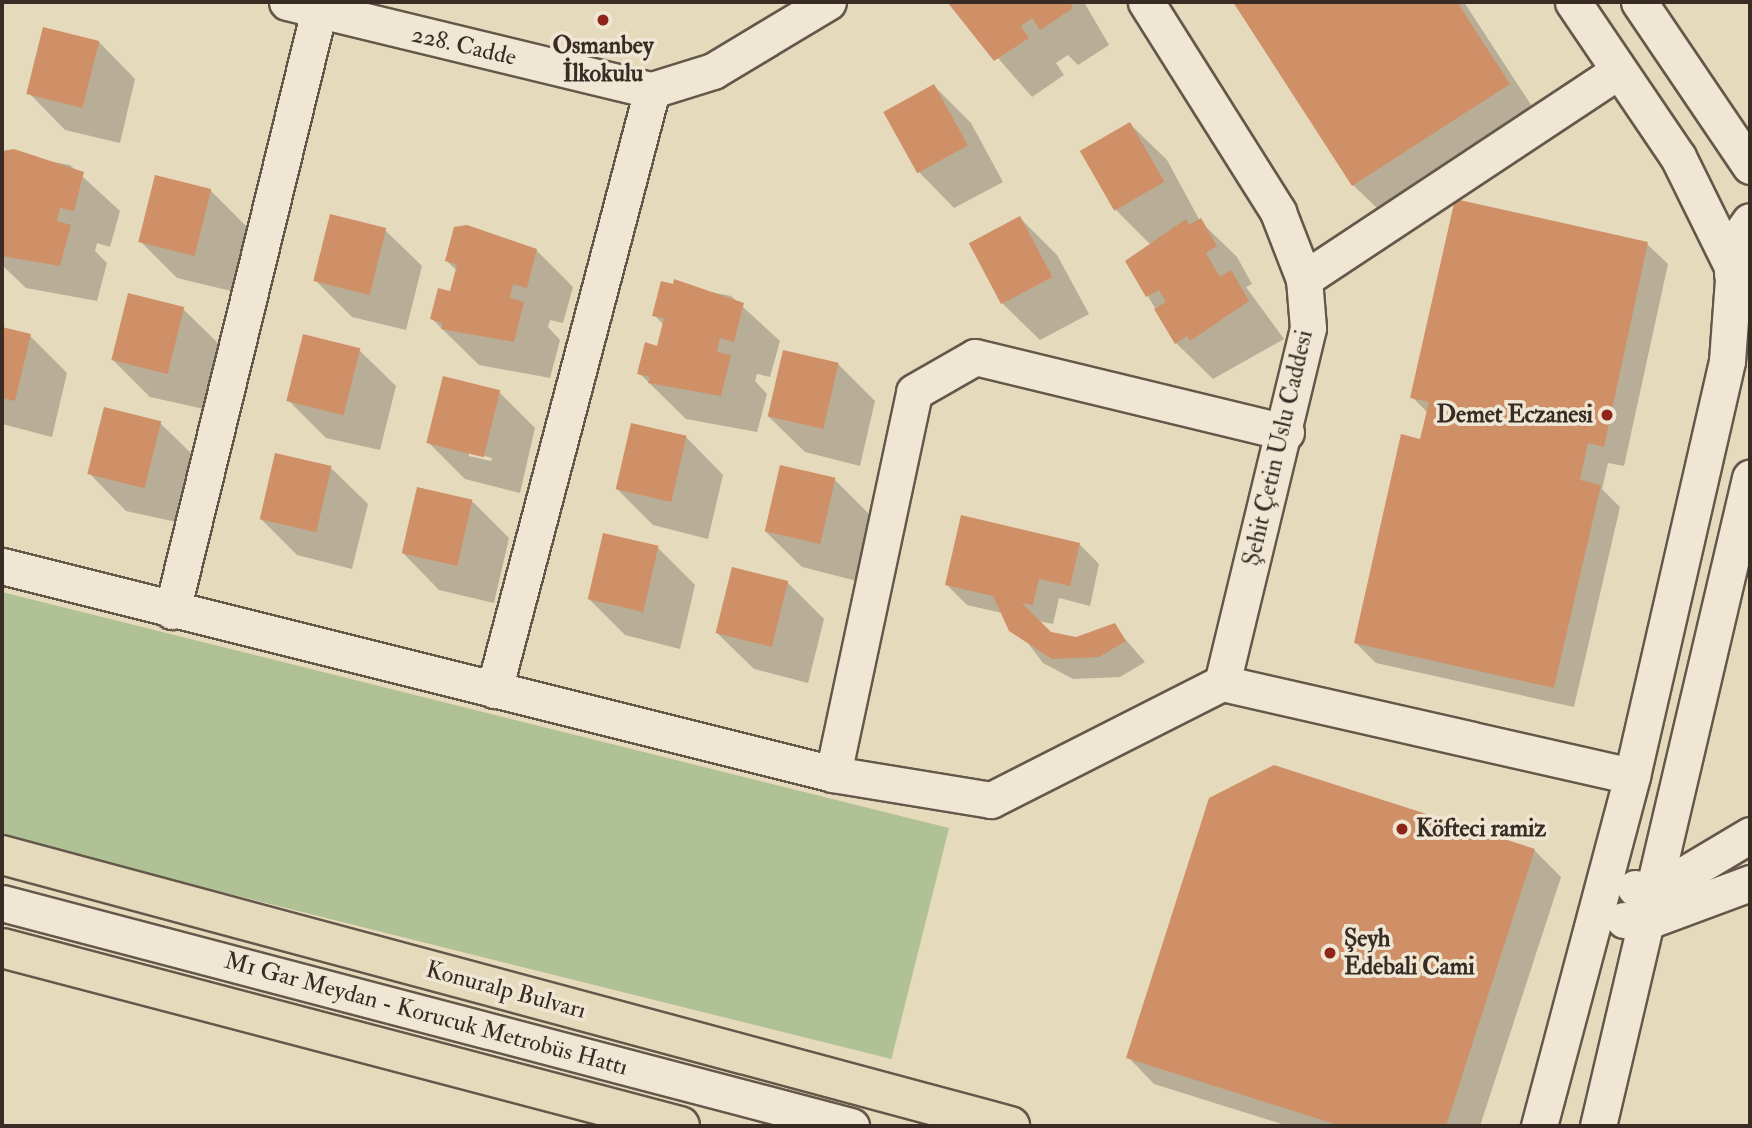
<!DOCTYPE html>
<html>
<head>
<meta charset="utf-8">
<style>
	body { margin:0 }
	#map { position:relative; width:1752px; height:1128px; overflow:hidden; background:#e6dabd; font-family:"IM FELL Double Pica",serif }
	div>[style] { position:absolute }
	.green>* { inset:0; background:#b0c195; transform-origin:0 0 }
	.shadow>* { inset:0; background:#0003 }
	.building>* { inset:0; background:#cf9068; transform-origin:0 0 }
	.roads { filter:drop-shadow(2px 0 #64584a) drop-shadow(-2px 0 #64584a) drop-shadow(0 2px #64584a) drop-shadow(0 -2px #64584a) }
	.minor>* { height:35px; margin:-17.5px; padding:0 17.5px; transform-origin:17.5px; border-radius:17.5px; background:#efe7d4 }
	.major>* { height:38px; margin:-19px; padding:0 19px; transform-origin:19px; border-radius:19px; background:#e6dabd }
	.dots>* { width:19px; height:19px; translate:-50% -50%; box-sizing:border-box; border:4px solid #efe7d4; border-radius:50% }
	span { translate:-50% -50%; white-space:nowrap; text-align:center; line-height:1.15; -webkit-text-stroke:7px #efe7d4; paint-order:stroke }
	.street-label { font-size:24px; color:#382c24 }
	.poi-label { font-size:24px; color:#382c24; font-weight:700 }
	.right { translate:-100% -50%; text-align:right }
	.left { translate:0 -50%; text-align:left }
	.frame { position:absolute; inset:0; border:4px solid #382c24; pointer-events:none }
</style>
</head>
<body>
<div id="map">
	<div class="green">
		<div style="left:2px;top:592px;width:976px;height:238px;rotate:14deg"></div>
	</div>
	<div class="shadow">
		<div style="clip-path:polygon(1084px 2px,1109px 45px,1078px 65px,1068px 55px,1056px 63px,1064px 75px,1032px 97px,951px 4px)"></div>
		<div style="clip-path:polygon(1235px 2px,1464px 2px,1535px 111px,1380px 211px,1353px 185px)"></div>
		<div style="clip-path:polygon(99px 42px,135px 79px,120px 143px,65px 130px,29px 93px)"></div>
		<div style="clip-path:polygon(934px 86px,971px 123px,1003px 182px,954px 208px,918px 171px,886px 113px)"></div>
		<div style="clip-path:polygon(1130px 124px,1167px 160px,1200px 221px,1237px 257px,1252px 284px,1246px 287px,1284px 339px,1213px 379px,1176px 343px,1127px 261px,1151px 245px,1114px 208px,1082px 150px)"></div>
		<div style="clip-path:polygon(3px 153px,70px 165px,120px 211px,110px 247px,97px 243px,95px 251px,107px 263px,97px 301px,26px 288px,2px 265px)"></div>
		<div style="clip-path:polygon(210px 190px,247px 227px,231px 291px,177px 278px,140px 241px)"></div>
		<div style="clip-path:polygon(1020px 218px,1057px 255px,1089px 314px,1040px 340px,1003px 304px)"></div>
		<div style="clip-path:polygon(385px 230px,422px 266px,406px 330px,352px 317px,315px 280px)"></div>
		<div style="clip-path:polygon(1647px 244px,1668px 264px,1624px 466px,1608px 463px,1602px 489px,1620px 507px,1574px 707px,1376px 663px,1356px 643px,1422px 441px,1428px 413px,1412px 397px)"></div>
		<div style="clip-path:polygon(536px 250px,573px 287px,563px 323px,550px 320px,548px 327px,560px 340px,550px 378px,479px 365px,432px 319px,451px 293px,457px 271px,447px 261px)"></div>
		<div style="clip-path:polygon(662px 283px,731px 296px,780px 341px,770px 377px,757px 374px,755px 381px,767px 394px,757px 432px,686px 419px,639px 373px,659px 348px,664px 325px,654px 315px)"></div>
		<div style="clip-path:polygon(183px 309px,220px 345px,204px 409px,150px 397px,113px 360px)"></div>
		<div style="clip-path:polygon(2px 329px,30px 336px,67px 373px,52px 437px,2px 424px)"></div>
		<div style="clip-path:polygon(359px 350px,396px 386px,380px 450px,326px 438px,289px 401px)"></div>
		<div style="clip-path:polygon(838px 364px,875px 401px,860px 466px,805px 452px,768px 416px)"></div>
		<div style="clip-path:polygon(evenodd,499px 392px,535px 428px,520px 493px,465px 479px,429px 443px,499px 392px,469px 452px,492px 458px,491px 461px,469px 456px,469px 452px)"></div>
		<div style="clip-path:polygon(160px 423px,197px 459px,181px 523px,126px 511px,90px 474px)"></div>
		<div style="clip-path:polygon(632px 425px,687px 438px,723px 475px,708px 539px,653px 525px,617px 489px)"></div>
		<div style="clip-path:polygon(331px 468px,368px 504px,352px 569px,297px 555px,261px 519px)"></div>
		<div style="clip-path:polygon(835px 480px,872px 517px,857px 581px,802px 567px,765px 531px)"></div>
		<div style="clip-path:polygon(473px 502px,509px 538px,494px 603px,439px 590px,403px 553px)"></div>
		<div style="clip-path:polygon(1079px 544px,1099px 564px,1090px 606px,1059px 598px,1053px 624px,1038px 621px,1050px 634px,1077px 639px,1114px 626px,1145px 662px,1120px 677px,1073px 679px,1043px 663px,1006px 614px,967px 605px,947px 585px)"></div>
		<div style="clip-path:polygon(658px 548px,695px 585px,680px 649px,625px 635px,589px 599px)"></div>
		<div style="clip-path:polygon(787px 582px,824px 619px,808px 683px,754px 669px,717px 633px)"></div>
		<div style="clip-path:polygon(1534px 850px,1561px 877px,1480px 1126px,1288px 1126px,1154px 1084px,1128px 1057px)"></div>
	</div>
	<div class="building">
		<div style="clip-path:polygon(1070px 2px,1073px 8px,1040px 30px,1032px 18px,1021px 26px,1029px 38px,994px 61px,948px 3px)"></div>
		<div style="clip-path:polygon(1233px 2px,1457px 2px,1510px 84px,1352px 186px)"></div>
		<div style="left:43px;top:27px;width:58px;height:69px;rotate:14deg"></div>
		<div style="left:934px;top:84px;width:70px;height:58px;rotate:61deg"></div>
		<div style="left:1130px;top:122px;width:69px;height:58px;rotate:60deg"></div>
		<div style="clip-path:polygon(14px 149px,84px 172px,74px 211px,60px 208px,57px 221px,71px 225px,60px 266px,2px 256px,2px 151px)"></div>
		<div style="left:155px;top:175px;width:58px;height:69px;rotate:14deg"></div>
		<div style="clip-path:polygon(1455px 199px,1648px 242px,1604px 447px,1588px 443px,1580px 480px,1601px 485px,1554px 688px,1354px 643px,1401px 434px,1420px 439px,1429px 402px,1410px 398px)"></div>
		<div style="left:330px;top:214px;width:58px;height:69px;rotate:14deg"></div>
		<div style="left:1020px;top:216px;width:69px;height:58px;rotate:62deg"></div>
		<div style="clip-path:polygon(1201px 218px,1217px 246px,1206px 253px,1220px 277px,1231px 270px,1249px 301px,1190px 341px,1187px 336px,1175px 344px,1154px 309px,1166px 302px,1159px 290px,1146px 297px,1125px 261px,1186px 219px,1189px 225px)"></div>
		<div style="clip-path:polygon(467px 225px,537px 249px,527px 288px,513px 284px,510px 298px,524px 302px,514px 342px,441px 329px,442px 323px,430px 319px,438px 288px,450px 291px,457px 265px,445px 261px,454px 227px)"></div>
		<div style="clip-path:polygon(674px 279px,744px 303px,734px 342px,720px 338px,717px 352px,731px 355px,721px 396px,648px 383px,650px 377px,637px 374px,645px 342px,657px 346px,664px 318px,652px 316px,661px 281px,673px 284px)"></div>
		<div style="left:128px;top:293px;width:58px;height:69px;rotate:14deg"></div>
		<div style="clip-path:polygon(2px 327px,31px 334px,15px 401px,2px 398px)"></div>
		<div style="left:303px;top:334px;width:59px;height:69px;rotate:14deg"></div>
		<div style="left:783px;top:350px;width:57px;height:68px;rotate:13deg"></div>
		<div style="left:443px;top:376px;width:59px;height:69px;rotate:14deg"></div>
		<div style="left:104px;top:407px;width:59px;height:69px;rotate:14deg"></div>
		<div style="left:631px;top:423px;width:57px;height:68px;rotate:13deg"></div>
		<div style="left:275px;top:453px;width:58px;height:68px;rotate:13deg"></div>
		<div style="left:780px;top:465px;width:57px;height:68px;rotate:13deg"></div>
		<div style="left:417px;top:487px;width:57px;height:68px;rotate:13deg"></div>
		<div style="clip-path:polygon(961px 515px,1080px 543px,1070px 586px,1039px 579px,1033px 605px,1022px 603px,1051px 632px,1076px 637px,1115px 623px,1126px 641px,1099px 657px,1052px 659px,1009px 631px,993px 596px,945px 585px)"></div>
		<div style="left:603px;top:533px;width:57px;height:68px;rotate:13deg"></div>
		<div style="left:732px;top:567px;width:58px;height:68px;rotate:14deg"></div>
		<div style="clip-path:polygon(1274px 765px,1535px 849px,1446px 1126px,1341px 1126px,1126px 1058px,1209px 798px)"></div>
	</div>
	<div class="roads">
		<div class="minor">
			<div style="left:287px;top:2px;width:375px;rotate:13.6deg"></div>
			<div style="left:652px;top:90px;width:64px;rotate:-17.3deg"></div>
			<div style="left:713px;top:71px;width:134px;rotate:-31deg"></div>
			<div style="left:1146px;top:2px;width:248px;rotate:57.8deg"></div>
			<div style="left:1278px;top:212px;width:72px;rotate:68.8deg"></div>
			<div style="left:1304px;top:279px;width:49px;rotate:85.3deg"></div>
			<div style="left:1308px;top:328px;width:365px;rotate:103.6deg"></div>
			<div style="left:1573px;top:2px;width:187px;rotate:55.9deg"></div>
			<div style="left:1678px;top:157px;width:117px;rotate:63.7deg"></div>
			<div style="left:1639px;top:2px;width:198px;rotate:55.9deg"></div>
			<div style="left:1732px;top:274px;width:29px;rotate:-88deg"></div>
			<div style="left:1733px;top:245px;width:29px;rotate:-55deg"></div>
			<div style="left:1304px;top:279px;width:377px;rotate:-33.5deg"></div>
			<div style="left:2px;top:566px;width:857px;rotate:14.05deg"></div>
			<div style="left:833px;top:774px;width:160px;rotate:9.3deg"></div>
			<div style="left:991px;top:800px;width:259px;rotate:-26.9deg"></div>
			<div style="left:1222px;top:683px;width:420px;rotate:12.8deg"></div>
			<div style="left:172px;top:611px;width:619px;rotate:-76.26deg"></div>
			<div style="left:494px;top:690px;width:620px;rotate:-75.25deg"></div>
			<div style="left:833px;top:774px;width:390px;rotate:-78deg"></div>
			<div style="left:914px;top:392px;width:70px;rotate:-29.8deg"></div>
			<div style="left:975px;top:357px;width:320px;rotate:13.6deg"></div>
			<div style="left:1635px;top:888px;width:15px;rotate:8deg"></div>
			<div style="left:1650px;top:890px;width:30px;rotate:-23deg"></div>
			<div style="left:1678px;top:878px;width:84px;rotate:-30.8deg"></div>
			<div style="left:2px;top:903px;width:878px;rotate:14.72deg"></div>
			<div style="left:1624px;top:920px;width:18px;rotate:9deg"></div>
			<div style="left:1642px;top:923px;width:115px;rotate:-20.3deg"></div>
			<div style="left:1539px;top:1126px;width:362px;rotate:-75.1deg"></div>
			<div style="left:1632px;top:776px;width:426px;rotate:-77.1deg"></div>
			<div style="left:1727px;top:361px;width:81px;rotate:-85.8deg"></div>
			<div style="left:1598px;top:1126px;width:666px;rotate:-76.8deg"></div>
		</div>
		<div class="major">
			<div style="left:2px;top:855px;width:1044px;rotate:15.05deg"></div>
			<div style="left:2px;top:948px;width:701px;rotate:14.71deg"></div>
		</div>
	</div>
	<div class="dots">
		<div style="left:603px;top:20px;background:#8f2418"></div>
		<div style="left:1607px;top:415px;background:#8f2418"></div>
		<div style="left:1402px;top:829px;background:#8f2418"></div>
		<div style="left:1330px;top:953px;background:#8f2418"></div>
	</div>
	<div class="street-label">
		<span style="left:464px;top:46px;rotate:13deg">228. Cadde</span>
		<span style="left:1278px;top:448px;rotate:-77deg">Şehit Çetin Uslu Caddesi</span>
		<span style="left:506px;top:990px;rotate:15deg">Konuralp Bulvarı</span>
		<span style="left:426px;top:1014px;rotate:15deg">M1 Gar Meydan - Korucuk Metrobüs Hattı</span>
	</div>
	<div class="poi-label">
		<span style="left:603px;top:60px">Osmanbey<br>İlkokulu</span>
		<span class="right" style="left:1593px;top:415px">Demet Eczanesi</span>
		<span class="left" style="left:1416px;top:829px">Köfteci ramiz</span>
		<span class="left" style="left:1344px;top:953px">Şeyh<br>Edebali Cami</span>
	</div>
	<div class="frame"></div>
</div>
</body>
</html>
